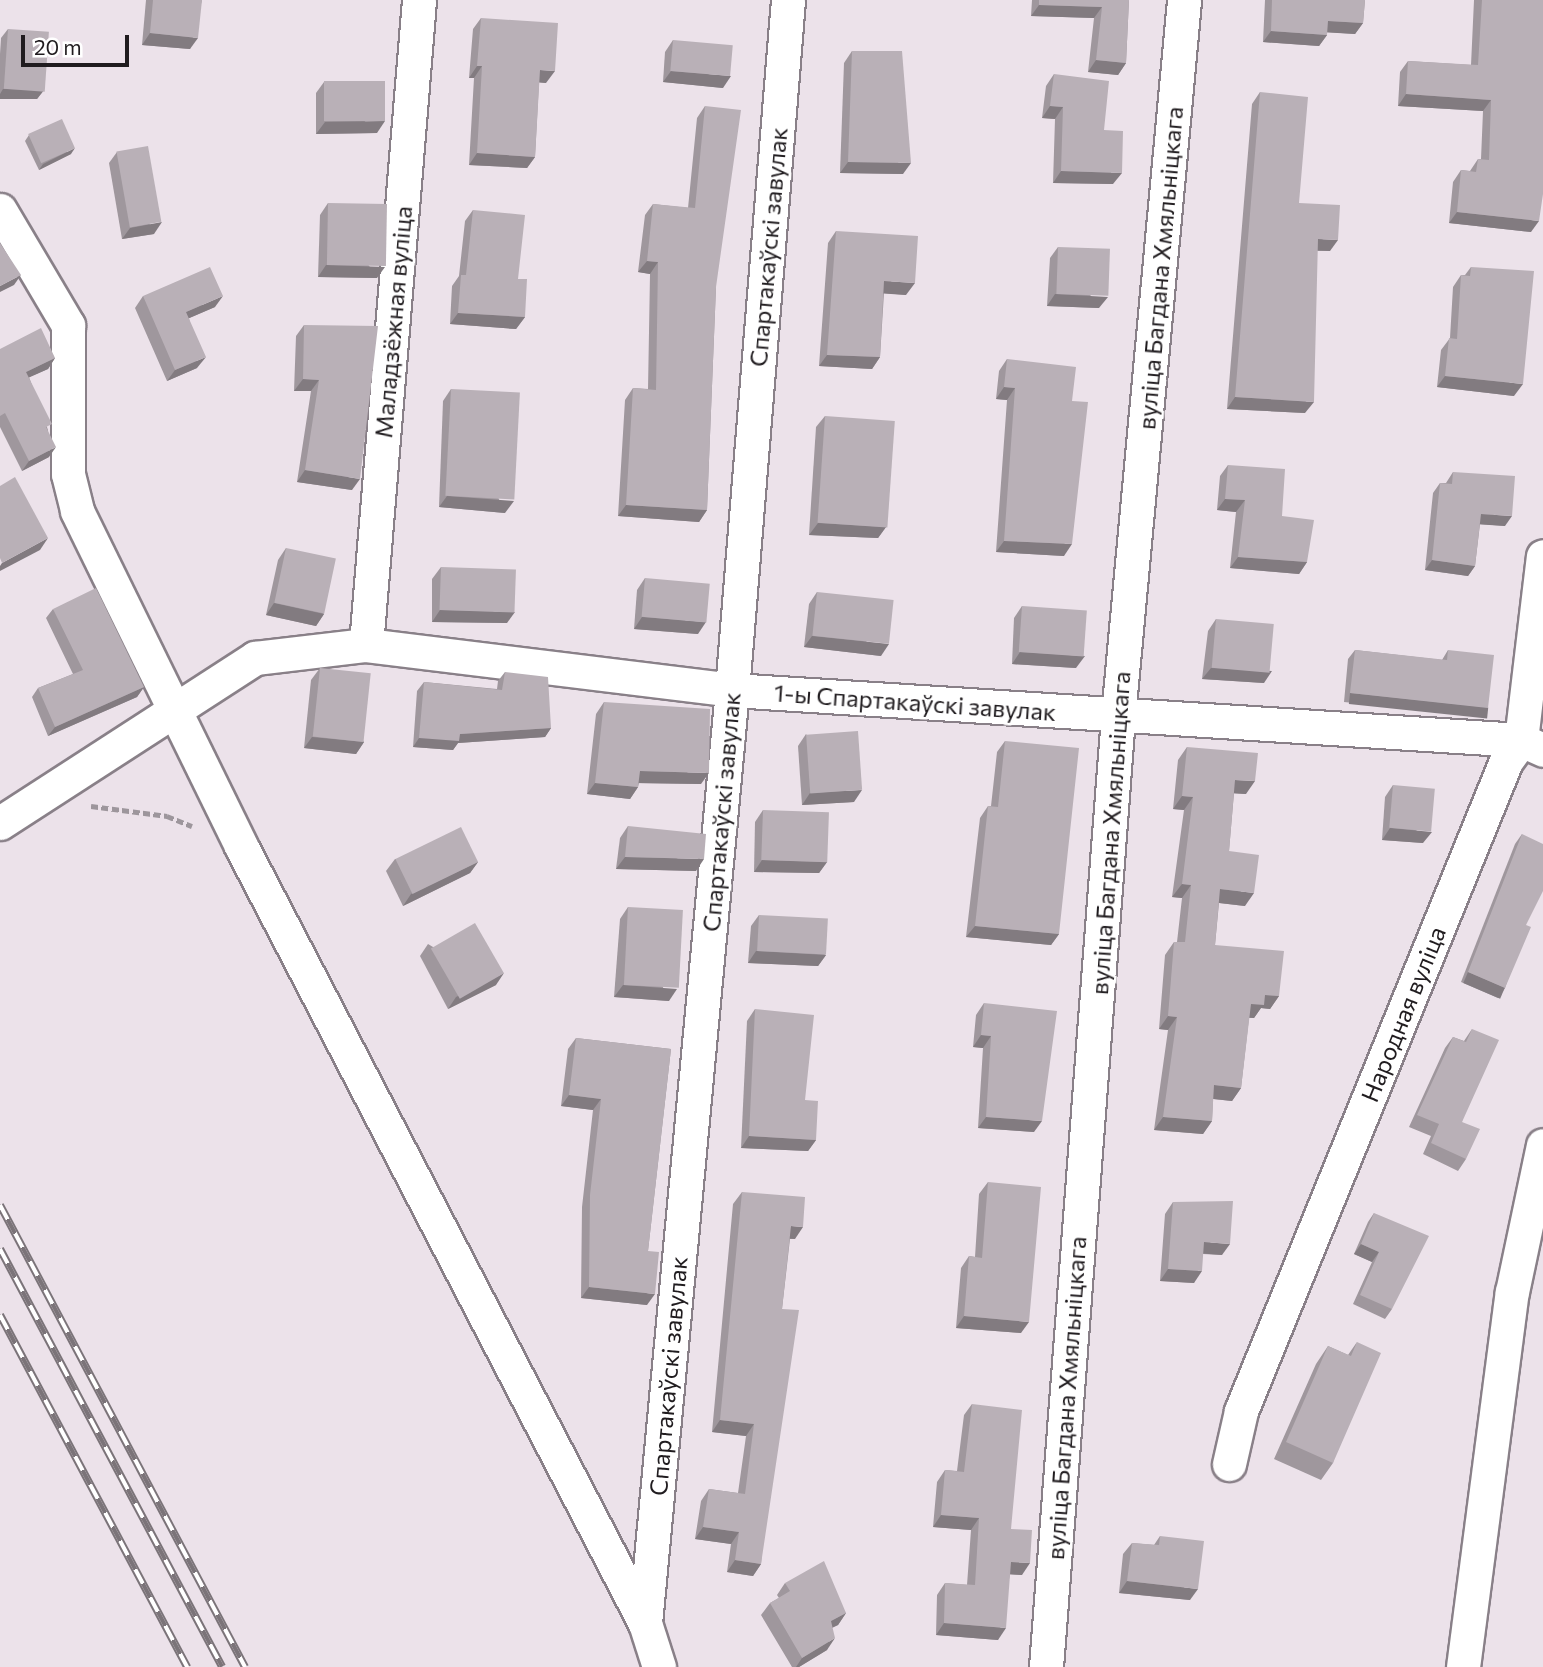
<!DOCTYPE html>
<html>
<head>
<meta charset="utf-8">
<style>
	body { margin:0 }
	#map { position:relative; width:1543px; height:1667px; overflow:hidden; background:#ece2ea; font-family:Commissioner,sans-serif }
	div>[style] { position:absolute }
	.path>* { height:4.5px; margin-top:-2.25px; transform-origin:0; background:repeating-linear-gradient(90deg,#9d969c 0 7px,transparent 0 10.5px) }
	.roads { filter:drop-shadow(2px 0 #898088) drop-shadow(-2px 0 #898088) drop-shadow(0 2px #898088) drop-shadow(0 -2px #898088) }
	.street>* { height:33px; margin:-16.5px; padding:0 16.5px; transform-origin:16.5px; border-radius:16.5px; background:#fff }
	.rail>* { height:8px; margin-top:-4px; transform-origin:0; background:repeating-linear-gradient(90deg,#fff 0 16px,#7b7479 0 32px); box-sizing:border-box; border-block:2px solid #7b7479 }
	.wall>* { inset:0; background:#9f979d }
	.shaded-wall>* { inset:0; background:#827b80; transform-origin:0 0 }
	.building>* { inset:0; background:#b9b0b7; transform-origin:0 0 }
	span { translate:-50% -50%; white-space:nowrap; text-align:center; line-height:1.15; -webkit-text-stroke:5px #fff; paint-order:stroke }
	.street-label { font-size:24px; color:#201c1f }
	.scale { position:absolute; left:21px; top:35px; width:108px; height:32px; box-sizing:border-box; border:4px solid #201c1f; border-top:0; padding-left:9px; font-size:21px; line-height:24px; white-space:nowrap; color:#201c1f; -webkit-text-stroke:5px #fff; paint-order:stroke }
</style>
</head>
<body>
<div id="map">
	<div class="path">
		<div style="left:91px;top:806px;width:77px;rotate:7.5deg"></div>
		<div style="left:167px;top:816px;width:27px;rotate:22deg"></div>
	</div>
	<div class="roads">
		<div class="street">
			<div style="left:0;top:210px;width:134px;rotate:59.4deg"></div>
			<div style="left:68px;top:325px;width:149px;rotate:90deg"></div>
			<div style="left:68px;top:474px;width:38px;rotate:76deg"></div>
			<div style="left:77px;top:511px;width:373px;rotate:63.9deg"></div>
			<div style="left:241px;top:846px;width:876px;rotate:62.53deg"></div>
			<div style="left:645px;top:1623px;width:46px;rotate:72.3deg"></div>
			<div style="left:366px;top:645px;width:647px;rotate:-85.3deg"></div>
			<div style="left:0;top:823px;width:304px;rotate:-32.9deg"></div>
			<div style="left:255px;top:658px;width:112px;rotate:-6.7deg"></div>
			<div style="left:366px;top:645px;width:369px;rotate:7deg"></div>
			<div style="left:732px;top:690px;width:791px;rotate:3.63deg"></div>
			<div style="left:1521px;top:740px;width:24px;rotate:24deg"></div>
			<div style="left:1229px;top:1464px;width:54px;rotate:-77.2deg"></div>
			<div style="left:1241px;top:1411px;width:702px;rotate:-67.82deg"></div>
			<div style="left:1506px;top:761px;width:26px;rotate:-54deg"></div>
			<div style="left:1521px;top:740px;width:185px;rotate:-83.2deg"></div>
			<div style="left:645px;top:1623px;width:937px;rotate:-84.67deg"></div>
			<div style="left:732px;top:690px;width:692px;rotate:-85.36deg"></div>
			<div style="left:1046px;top:1667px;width:954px;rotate:-85.67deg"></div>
			<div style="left:1118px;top:716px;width:719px;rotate:-84.73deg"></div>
			<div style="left:1463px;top:1667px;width:378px;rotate:-82.6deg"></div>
			<div style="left:1512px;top:1292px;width:150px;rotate:-78.1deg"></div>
		</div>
	</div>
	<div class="rail">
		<div style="left:0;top:1205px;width:523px;rotate:62.06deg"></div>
		<div style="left:0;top:1249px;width:473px;rotate:62deg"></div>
		<div style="left:0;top:1315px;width:399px;rotate:62deg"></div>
	</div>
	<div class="wall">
		<div style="clip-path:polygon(146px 0,202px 0,190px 49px,142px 45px)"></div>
		<div style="clip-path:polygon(1032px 0,1129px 0,1126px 63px,1118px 75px,1088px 72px,1094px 18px,1031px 16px)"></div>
		<div style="clip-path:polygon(1265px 0,1365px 0,1363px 23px,1355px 34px,1327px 32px,1327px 35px,1319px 46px,1263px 42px)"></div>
		<div style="clip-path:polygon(1474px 0,1543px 0,1531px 232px,1449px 223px,1453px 182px,1461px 170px,1470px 171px,1478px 159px,1481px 159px,1483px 111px,1398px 106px,1400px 72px,1408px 61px,1471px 65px)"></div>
		<div style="clip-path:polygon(481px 18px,546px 83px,539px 82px,535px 157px,527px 168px,469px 165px,474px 78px,469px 78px,473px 29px)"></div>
		<div style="clip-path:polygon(8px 29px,44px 90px,37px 99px,0 99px,0 54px,1px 38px)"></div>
		<div style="clip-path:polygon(673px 40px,723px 88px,663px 82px,665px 52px)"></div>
		<div style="clip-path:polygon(852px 51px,903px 174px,840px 173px,844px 63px)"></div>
		<div style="clip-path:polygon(1054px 74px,1104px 130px,1113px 184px,1053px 183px,1055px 119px,1042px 118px,1046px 86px)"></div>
		<div style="clip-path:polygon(324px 82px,377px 133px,316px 134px,316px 93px)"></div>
		<div style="clip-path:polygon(1260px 92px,1299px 203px,1330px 251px,1317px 251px,1305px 413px,1227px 409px,1252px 104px)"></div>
		<div style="clip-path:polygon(705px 106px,716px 287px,707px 510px,699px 522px,618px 516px,625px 400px,633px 388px,648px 389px,650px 274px,638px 272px,645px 215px,653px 204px,688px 208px,697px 118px)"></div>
		<div style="clip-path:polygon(29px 135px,71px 154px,39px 170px,25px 141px)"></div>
		<div style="clip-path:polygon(117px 152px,154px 234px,122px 239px,109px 163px)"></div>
		<div style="clip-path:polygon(328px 203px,377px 278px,318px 277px,320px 215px)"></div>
		<div style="clip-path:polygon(473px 210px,518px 279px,525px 317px,516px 329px,450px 324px,452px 286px,459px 276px,465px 221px)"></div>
		<div style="clip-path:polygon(836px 231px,906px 295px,884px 293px,880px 357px,872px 369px,819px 366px,828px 243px)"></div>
		<div style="clip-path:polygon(1058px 247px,1099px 308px,1047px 306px,1050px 258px)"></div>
		<div style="clip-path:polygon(1471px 267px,1514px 396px,1437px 387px,1441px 350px,1450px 338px,1453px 287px,1461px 275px,1465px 275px)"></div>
		<div style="clip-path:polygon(143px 296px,215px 307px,189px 318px,197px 368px,167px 381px,135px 308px)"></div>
		<div style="clip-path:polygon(304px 325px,352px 490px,297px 482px,311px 391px,294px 391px,296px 336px)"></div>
		<div style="clip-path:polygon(0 349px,55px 358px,48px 369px,29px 377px,48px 430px,49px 457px,22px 471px,0 427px)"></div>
		<div style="clip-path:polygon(1007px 359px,1072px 401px,1064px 556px,996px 552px,1007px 400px,996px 399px,999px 371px)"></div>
		<div style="clip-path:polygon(451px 389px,505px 513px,439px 507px,443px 401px)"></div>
		<div style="clip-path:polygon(825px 416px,886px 527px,878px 538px,809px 535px,816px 427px)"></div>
		<div style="clip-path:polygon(1228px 465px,1282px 516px,1307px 562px,1299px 574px,1230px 568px,1236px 512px,1217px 510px,1220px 476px)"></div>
		<div style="clip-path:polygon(1453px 472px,1505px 526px,1480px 524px,1475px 566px,1468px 576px,1425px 570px,1433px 493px,1440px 483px,1446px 483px)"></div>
		<div style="clip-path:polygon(286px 548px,324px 614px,316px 626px,266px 615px,278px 560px)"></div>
		<div style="clip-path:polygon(441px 567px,507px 623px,432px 622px,432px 579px)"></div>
		<div style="clip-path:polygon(645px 578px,698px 634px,634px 629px,637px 590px)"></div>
		<div style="clip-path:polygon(817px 592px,881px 656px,804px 647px,809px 604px)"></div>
		<div style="clip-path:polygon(1022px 606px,1076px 668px,1012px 664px,1014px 618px)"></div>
		<div style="clip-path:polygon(53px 609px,144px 687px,137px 697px,48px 736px,32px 697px,38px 688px,73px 674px,46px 618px)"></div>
		<div style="clip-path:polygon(1216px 619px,1264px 683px,1202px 679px,1208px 631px)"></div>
		<div style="clip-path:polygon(1355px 650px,1442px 660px,1448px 650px,1488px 708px,1482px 717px,1344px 702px,1348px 659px)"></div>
		<div style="clip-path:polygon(320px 668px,364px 742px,356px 754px,304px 748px,311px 680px)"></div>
		<div style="clip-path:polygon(505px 672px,551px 728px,545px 737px,458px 743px,453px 750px,413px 747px,417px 691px,424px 682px,497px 689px,498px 681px)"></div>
		<div style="clip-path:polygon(604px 702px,701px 784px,639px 783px,638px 787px,630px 799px,587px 794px,596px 714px)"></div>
		<div style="clip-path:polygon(806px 734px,854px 802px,802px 805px,798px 746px)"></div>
		<div style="clip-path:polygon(1005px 741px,1059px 934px,1051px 945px,966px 937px,980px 818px,988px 806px,991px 806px,997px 752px)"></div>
		<div style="clip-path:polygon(1187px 747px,1246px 794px,1234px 793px,1229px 851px,1245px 906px,1219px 903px,1215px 945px,1279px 996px,1270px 1009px,1261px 1008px,1254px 1018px,1249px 1018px,1241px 1088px,1232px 1101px,1213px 1099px,1212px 1121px,1203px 1134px,1154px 1130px,1168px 1030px,1159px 1029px,1165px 955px,1174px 942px,1177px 942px,1182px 898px,1172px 897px,1184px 810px,1173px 809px,1178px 760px)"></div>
		<div style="clip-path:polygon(1393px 785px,1423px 843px,1382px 840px,1385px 797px)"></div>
		<div style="clip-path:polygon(763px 810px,827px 862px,819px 873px,754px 872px,755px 822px)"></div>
		<div style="clip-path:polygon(628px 826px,696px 871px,616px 869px,620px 838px)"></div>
		<div style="clip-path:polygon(1522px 834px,1526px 925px,1505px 988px,1498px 998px,1461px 982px,1515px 844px)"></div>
		<div style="clip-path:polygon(395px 859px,478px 862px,470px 873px,403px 906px,386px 871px)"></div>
		<div style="clip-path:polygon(628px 907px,669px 1001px,614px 997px,620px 919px)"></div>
		<div style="clip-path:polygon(759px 915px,826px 955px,818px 966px,748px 963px,751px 926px)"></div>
		<div style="clip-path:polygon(428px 944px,496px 985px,448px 1009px,420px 956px)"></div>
		<div style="clip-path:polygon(984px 1003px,1034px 1132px,978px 1128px,983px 1048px,973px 1047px,976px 1015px)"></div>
		<div style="clip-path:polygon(755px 1009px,805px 1100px,816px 1140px,808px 1151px,741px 1148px,747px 1021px)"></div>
		<div style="clip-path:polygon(1472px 1029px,1462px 1122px,1466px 1159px,1458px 1171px,1423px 1154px,1431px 1136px,1409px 1127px,1445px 1048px,1453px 1037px,1464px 1041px)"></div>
		<div style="clip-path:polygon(576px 1038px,671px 1049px,648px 1251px,647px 1305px,581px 1298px,582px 1207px,593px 1110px,561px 1106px,568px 1049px)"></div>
		<div style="clip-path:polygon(988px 1182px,1021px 1333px,956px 1328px,961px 1268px,969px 1256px,975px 1257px,979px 1194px)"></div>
		<div style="clip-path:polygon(742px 1192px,795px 1239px,790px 1239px,782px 1309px,761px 1564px,753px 1576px,727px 1572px,731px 1544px,695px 1539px,701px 1501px,709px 1489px,738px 1493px,746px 1436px,712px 1432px,733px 1204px)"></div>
		<div style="clip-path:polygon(1173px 1202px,1222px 1255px,1203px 1254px,1194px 1283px,1160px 1281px,1165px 1214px)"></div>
		<div style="clip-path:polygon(1374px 1213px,1392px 1309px,1385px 1319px,1353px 1304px,1372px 1262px,1354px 1254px,1368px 1222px)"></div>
		<div style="clip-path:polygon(1357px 1342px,1333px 1463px,1321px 1480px,1274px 1459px,1316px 1364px,1328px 1346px,1348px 1355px)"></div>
		<div style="clip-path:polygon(972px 1404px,1011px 1529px,1022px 1575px,1010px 1574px,998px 1640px,936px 1635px,937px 1595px,945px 1583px,967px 1585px,971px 1530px,933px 1527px,937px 1482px,945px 1470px,957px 1471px,964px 1415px)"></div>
		<div style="clip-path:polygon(1160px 1536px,1190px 1600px,1119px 1593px,1123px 1554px,1132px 1543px,1154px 1545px)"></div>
		<div style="clip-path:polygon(785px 1583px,846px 1613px,838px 1625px,832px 1628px,827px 1650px,799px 1667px,792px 1667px,761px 1615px,770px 1603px,779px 1598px,777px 1595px)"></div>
	</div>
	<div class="shaded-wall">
		<div style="clip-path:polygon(1039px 5px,1102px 7px,1094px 18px,1031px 16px)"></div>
		<div style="clip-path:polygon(1328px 21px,1363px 23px,1355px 34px,1320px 32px)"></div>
		<div style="clip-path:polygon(1271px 31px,1327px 35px,1319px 46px,1263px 42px)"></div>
		<div style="clip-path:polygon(150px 33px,198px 38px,190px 49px,142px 45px)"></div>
		<div style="clip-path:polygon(1096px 60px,1126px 63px,1118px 75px,1088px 72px)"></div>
		<div style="clip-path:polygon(477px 66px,482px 66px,474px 78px,469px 78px)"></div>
		<div style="clip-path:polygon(540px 70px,555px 71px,546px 83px,532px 82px)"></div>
		<div style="clip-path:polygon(671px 71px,731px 76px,723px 88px,663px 82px)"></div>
		<div style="clip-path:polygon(3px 89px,44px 90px,37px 99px,0 99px,0 94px)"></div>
		<div style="clip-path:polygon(1406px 94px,1491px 100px,1483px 111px,1398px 106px)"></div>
		<div style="clip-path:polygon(1050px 106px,1063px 107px,1055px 119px,1042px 118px)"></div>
		<div style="clip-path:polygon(385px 121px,377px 133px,316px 134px,325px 122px)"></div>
		<div style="clip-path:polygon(75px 148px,71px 154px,39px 170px,43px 164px)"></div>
		<div style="clip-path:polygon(477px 153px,535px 157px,527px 168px,469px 165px)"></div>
		<div style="clip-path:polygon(848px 162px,911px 163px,903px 174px,840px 173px)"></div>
		<div style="clip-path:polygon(1061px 171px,1122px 173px,1113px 184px,1053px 183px)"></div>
		<div style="clip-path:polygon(1457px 212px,1539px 221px,1531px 232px,1449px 223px)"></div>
		<div style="clip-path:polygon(162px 222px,154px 234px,122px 239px,130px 228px)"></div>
		<div style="clip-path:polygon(1318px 239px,1338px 240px,1330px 251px,1310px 250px)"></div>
		<div style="clip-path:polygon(647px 261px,658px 262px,650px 274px,638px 272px)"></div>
		<div style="clip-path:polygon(326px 265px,385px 267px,377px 278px,318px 277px)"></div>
		<div style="clip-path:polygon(21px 275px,14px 285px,0 292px,0 286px)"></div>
		<div style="clip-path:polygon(884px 281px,915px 283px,906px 295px,876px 293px)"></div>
		<div style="clip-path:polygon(1055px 294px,1108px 297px,1099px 308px,1047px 306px)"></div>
		<div style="clip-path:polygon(223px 296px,215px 307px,178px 323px,186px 312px)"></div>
		<div style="clip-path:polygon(458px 313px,525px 317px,516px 329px,450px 324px)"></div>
		<div style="clip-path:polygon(827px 355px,880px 357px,872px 369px,819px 366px)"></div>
		<div style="clip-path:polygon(206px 357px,197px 368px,167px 381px,175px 370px)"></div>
		<div style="clip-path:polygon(55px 358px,48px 369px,19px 382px,26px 372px)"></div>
		<div style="clip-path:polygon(1445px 376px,1523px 384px,1514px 396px,1437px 387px)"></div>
		<div style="clip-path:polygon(303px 379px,319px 380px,311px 391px,294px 391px)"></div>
		<div style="clip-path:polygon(1004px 387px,1015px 388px,1007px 400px,996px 399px)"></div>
		<div style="clip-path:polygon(1235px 397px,1314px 402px,1305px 413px,1227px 409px)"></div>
		<div style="clip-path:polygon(56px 447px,49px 457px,22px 471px,29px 461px)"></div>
		<div style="clip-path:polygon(305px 470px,360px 479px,352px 490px,297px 482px)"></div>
		<div style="clip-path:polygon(447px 496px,514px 501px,505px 513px,439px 507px)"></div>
		<div style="clip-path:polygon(1225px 499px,1245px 500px,1236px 512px,1217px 510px)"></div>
		<div style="clip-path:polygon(626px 505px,707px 510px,699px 522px,618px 516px)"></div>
		<div style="clip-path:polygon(1481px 514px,1512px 516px,1505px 526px,1474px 524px)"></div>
		<div style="clip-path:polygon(818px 523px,886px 527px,878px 538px,809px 535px)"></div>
		<div style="clip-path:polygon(48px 538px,40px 550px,0 571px,0 566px,2px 563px)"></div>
		<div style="clip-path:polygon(1004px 541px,1072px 544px,1064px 556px,996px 552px)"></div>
		<div style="clip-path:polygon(1238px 557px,1307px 562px,1299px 574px,1230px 568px)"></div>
		<div style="clip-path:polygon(1432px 560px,1475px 566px,1468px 576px,1425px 570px)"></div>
		<div style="clip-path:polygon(274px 603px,324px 614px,316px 626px,266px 615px)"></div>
		<div style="clip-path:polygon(440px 610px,515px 612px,507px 623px,432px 622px)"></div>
		<div style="clip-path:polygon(642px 617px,706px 622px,698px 634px,634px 629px)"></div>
		<div style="clip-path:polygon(812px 636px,889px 644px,881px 656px,804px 647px)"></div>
		<div style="clip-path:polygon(1020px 652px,1085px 656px,1076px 668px,1012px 664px)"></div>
		<div style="clip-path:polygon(1211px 668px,1272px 671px,1264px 683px,1202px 679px)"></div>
		<div style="clip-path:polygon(144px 687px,137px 697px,48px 736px,55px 727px)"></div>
		<div style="left:1350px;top:693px;width:139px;height:11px;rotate:6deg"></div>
		<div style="clip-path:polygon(551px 728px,545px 737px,458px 743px,453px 750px,413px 747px,419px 738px,460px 734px)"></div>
		<div style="clip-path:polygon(312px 737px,364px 742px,356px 754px,304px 748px)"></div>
		<div style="clip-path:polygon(640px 771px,709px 773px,701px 784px,632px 783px)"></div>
		<div style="clip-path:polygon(1235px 780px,1255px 781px,1246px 794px,1226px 793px)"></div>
		<div style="clip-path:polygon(595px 783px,638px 787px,630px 799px,587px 794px)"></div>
		<div style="clip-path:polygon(862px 790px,854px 802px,802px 805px,810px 793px)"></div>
		<div style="clip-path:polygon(1182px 796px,1193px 797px,1184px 810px,1173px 809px)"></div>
		<div style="clip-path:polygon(1390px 828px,1432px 832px,1423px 843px,1382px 840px)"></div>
		<div style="clip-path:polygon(625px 857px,704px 859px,696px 871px,616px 869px)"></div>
		<div style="clip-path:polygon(762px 860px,827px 862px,819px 873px,754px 872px)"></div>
		<div style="clip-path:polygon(478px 862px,470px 873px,403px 906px,411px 894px)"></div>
		<div style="clip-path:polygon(1182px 884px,1191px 885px,1182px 898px,1172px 897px)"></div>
		<div style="clip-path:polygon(1220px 889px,1254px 893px,1245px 906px,1211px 902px)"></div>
		<div style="clip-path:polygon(975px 926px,1059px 934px,1051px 945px,966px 937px)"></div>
		<div style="clip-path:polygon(756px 951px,826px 955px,818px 966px,748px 963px)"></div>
		<div style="left:1468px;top:972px;width:40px;height:12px;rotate:23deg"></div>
		<div style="clip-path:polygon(504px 973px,496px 985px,448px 1009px,456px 997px)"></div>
		<div style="clip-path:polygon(623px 985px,677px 989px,669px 1001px,614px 997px)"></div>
		<div style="clip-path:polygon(1265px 995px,1279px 996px,1270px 1009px,1261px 1008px,1254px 1018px,1242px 1017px,1251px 1004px)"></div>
		<div style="clip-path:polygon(1168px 1016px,1177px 1017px,1168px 1030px,1159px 1029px)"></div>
		<div style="clip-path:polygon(981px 1035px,991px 1036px,983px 1048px,973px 1047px)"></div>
		<div style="clip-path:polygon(1214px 1085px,1241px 1088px,1232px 1101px,1205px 1098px)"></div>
		<div style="clip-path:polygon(569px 1095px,601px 1099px,593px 1110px,561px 1106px)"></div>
		<div style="clip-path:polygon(986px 1117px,1042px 1121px,1034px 1132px,978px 1128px)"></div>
		<div style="clip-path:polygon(1163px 1117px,1212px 1121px,1203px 1134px,1154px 1130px)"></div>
		<div style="clip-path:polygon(749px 1136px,816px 1140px,808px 1151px,741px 1148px)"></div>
		<div style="clip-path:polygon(791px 1226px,803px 1227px,795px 1239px,783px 1238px)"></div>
		<div style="clip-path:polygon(1204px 1242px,1230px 1244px,1222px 1255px,1196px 1253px)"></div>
		<div style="clip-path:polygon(1361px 1244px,1379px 1252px,1372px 1262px,1354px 1254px)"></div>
		<div style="clip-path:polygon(1168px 1269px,1202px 1271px,1194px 1283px,1160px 1281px)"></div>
		<div style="clip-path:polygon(589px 1287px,655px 1294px,647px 1305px,581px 1298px)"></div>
		<div style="clip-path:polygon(964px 1316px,1029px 1322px,1021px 1333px,956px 1328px)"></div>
		<div style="clip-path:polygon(720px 1420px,754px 1424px,746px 1436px,712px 1432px)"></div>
		<div style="clip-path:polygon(941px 1515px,979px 1518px,971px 1530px,933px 1527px)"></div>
		<div style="clip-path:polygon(703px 1527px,739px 1532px,731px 1544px,695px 1539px)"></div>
		<div style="clip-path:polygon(735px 1560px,761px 1564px,753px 1576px,727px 1572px)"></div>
		<div style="clip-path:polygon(1011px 1562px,1030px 1563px,1022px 1575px,1002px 1574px)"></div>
		<div style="clip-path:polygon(1127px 1581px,1198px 1589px,1190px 1600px,1119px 1593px)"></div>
		<div style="clip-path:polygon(846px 1613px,838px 1625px,822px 1632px,831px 1621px)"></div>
		<div style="clip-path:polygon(944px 1623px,1006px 1628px,998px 1640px,936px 1635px)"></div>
		<div style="clip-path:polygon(835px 1638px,827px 1650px,799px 1667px,796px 1667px,802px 1658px)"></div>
	</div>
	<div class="building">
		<div style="clip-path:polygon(153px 0,202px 0,198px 38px,150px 33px)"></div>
		<div style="clip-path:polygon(1039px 0,1129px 0,1126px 63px,1096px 60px,1102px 7px,1039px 5px)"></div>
		<div style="clip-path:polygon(1272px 0,1365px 0,1363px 23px,1328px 21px,1327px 35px,1271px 31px)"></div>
		<div style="clip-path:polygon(1482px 0,1543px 0,1543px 194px,1539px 221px,1457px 212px,1461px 170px,1476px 172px,1478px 159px,1489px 160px,1491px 100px,1406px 94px,1408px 61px,1478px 65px)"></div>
		<div style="clip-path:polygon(481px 18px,558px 23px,555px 71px,540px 70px,535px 157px,477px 153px,482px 66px,477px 66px)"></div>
		<div style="left:8px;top:29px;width:41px;height:60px;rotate:4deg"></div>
		<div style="left:673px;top:40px;width:60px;height:31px;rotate:5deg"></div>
		<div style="clip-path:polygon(852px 51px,902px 51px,911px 163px,848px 162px)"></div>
		<div style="clip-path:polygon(1054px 74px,1109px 81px,1104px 130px,1123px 131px,1122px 173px,1061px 171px,1063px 107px,1050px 106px)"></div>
		<div style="left:385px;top:81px;width:40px;height:61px;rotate:90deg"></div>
		<div style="clip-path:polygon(1260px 92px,1308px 97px,1299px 203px,1340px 205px,1338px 240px,1318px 239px,1314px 402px,1235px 397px)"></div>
		<div style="clip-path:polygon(705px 106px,741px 110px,716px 287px,707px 510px,626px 505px,633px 388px,656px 390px,658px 262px,647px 261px,653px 204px,695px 208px)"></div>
		<div style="left:62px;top:119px;width:32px;height:37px;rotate:66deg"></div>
		<div style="left:148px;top:146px;width:77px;height:32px;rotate:80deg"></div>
		<div style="left:328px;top:203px;width:59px;height:62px;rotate:1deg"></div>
		<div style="clip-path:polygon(473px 210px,525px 215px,518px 279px,527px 279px,525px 317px,458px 313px,461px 275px,466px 275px)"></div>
		<div style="clip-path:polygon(836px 231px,918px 236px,915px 283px,884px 281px,880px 357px,827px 355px)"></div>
		<div style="clip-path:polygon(0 243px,21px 275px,0 286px)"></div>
		<div style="left:1058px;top:247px;width:52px;height:47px;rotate:2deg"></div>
		<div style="clip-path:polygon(210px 267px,223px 296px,186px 312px,206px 357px,175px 370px,143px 296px)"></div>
		<div style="clip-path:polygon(1471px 267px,1534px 271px,1523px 384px,1445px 376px,1449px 338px,1457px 339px,1461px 275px,1470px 276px)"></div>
		<div style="clip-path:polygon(304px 325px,378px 326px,360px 479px,305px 470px,319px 380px,303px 379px)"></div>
		<div style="clip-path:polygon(41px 328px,55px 358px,26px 372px,52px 424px,46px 427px,56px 447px,29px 461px,5px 413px,0 416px,0 349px)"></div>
		<div style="clip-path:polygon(1007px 359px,1076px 367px,1072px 401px,1088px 402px,1072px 544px,1004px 541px,1015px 388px,1004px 387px)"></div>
		<div style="left:451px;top:389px;width:69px;height:107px;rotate:3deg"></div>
		<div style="left:825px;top:416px;width:70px;height:107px;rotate:4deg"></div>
		<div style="clip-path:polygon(1228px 465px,1285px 469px,1282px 516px,1314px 520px,1307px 562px,1238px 557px,1245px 500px,1225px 499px)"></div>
		<div style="clip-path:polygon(1453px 472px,1515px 476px,1512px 516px,1481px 514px,1475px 566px,1432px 560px,1440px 483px,1452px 484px)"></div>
		<div style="clip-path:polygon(15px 477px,48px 538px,2px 563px,0 558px,0 486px)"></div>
		<div style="left:286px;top:548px;width:51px;height:56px;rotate:12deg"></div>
		<div style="left:441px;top:567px;width:75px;height:43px;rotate:2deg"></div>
		<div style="left:645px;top:578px;width:65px;height:39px;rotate:5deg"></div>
		<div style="clip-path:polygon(96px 588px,144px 687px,55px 727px,38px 688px,83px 670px,53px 609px)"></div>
		<div style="left:817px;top:592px;width:77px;height:44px;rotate:6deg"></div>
		<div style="left:1022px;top:606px;width:65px;height:46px;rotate:4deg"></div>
		<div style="left:1216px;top:619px;width:58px;height:49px;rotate:5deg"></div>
		<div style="clip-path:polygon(1355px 650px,1447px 660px,1448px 650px,1494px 655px,1488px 708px,1350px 693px)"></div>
		<div style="left:320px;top:668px;width:51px;height:69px;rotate:6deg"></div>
		<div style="clip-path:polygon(505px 672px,548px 677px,551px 728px,460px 734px,459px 741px,419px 738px,424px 682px,502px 690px)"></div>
		<div style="clip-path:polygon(604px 702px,710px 709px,709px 773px,640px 771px,638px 787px,595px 783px)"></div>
		<div style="left:858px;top:731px;width:59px;height:52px;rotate:86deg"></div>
		<div style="clip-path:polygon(1005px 741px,1079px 748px,1059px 934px,975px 926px,988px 806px,998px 807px)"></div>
		<div style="clip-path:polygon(1187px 747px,1258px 753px,1255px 781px,1235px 780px,1229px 851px,1259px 855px,1254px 893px,1220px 889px,1215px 945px,1284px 951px,1279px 996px,1265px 995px,1264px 1005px,1251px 1004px,1241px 1088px,1214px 1085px,1212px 1121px,1163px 1117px,1177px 1017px,1168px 1016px,1174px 942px,1185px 942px,1191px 885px,1182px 884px,1193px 797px,1182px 796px)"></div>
		<div style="left:1393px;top:785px;width:42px;height:43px;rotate:5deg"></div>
		<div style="left:763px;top:810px;width:66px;height:50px;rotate:2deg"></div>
		<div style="clip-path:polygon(628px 826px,706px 834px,704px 859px,625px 857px)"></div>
		<div style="left:461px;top:827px;width:39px;height:73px;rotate:64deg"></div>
		<div style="clip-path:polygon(1522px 834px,1543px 844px,1543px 891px,1526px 925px,1531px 927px,1505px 988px,1468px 972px)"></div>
		<div style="left:628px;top:907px;width:55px;height:78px;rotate:3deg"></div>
		<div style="left:759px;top:915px;width:69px;height:36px;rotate:3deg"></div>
		<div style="left:475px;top:923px;width:58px;height:51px;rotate:60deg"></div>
		<div style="clip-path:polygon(984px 1003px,1057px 1011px,1042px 1121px,986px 1117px,991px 1036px,981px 1035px)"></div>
		<div style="clip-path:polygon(755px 1009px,814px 1015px,805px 1100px,818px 1101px,816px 1140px,749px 1136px)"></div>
		<div style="clip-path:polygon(1472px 1029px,1499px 1040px,1462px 1122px,1480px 1129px,1466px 1159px,1431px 1143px,1439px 1124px,1417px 1115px,1453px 1037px,1466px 1042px)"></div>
		<div style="clip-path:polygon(576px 1038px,671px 1049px,648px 1251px,659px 1252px,655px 1294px,589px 1287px,590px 1195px,601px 1099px,569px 1095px)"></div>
		<div style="clip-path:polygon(988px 1182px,1041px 1187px,1029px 1322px,964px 1316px,969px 1256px,982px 1258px)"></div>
		<div style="clip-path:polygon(742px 1192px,805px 1197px,803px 1227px,791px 1226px,782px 1309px,799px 1310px,761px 1564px,735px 1560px,739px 1532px,703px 1527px,709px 1489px,745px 1494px,754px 1424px,720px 1420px)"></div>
		<div style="clip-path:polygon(1233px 1201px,1230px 1244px,1204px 1242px,1202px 1271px,1168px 1269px,1173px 1202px)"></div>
		<div style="clip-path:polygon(1374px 1213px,1429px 1236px,1392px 1309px,1360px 1295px,1379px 1252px,1361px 1244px)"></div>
		<div style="clip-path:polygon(1357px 1342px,1381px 1353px,1333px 1463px,1286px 1442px,1328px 1346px,1351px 1356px)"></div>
		<div style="clip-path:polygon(972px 1404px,1022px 1410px,1011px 1529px,1032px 1530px,1030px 1563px,1011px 1562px,1006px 1628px,944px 1623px,945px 1583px,975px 1585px,979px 1518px,941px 1515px,945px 1470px,964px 1472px)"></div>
		<div style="clip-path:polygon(1160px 1536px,1204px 1541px,1198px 1589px,1127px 1581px,1132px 1543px,1159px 1545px)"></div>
		<div style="clip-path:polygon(824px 1561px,846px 1613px,831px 1621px,835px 1638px,802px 1658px,770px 1603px,790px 1591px,785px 1583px)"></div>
	</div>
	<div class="street-label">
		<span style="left:768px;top:247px;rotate:-85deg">Спартакаўскі завулак</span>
		<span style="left:1160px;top:268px;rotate:-85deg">вуліца Багдана Хмяльніцкага</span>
		<span style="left:393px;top:322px;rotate:-85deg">Маладзёжная вуліца</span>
		<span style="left:915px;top:702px;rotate:4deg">1-ы Спартакаўскі завулак</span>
		<span style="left:721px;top:812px;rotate:-85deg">Спартакаўскі завулак</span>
		<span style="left:1110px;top:833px;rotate:-86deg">вуліца Багдана Хмяльніцкага</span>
		<span style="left:1403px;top:1014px;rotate:-68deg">Народная вуліца</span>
		<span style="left:668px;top:1376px;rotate:-85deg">Спартакаўскі завулак</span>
		<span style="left:1066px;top:1398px;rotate:-86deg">вуліца Багдана Хмяльніцкага</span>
	</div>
	<div class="scale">20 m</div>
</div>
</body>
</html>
